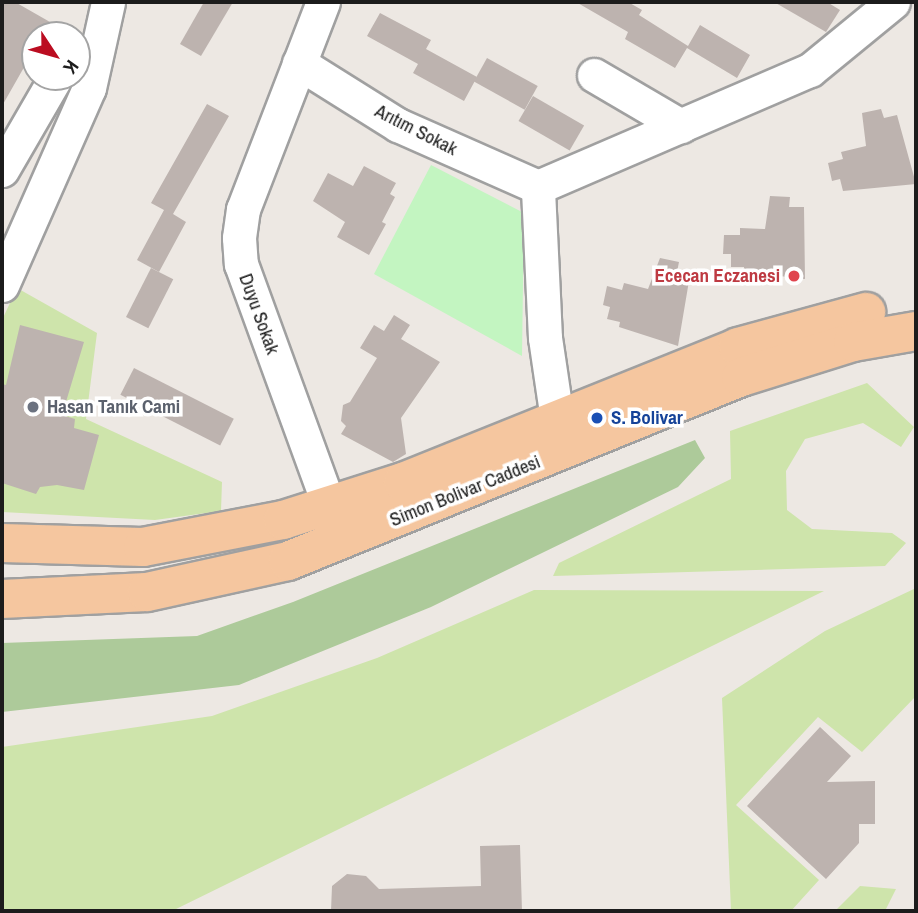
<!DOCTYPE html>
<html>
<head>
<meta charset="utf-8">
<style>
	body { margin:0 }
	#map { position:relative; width:918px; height:913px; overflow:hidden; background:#ede8e3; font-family:"Archivo Narrow",sans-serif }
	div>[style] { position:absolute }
	.grass>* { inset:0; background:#cee4ab }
	.forest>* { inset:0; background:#adca9a }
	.park>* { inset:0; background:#c3f5c1 }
	.building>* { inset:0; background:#bdb3af; transform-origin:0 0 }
	.roads { filter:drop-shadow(2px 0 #a0a0a0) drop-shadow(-2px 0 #a0a0a0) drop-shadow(0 2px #a0a0a0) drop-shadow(0 -2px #a0a0a0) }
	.minor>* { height:33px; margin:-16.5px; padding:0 16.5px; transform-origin:16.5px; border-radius:16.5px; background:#fff }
	.major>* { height:38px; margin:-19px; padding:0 19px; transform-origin:19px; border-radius:19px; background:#f5c69f }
	.dots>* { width:19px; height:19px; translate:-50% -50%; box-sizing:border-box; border:4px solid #fff; border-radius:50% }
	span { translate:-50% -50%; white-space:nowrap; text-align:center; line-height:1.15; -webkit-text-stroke:7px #fff; paint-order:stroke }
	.street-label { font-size:19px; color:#1c1c1c }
	.health-label { font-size:19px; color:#be3a42; font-weight:700 }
	.right { translate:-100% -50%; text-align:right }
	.worship-label { font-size:19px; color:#5b616d; font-weight:700 }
	.left { translate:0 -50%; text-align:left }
	.transit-label { font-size:19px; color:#164399; font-weight:700 }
	.frame { position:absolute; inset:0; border:4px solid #1c1c1c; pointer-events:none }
	.north { position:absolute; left:21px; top:21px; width:70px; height:70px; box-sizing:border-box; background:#fff; border:2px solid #a4a4a4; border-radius:50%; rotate:126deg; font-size:19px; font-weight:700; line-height:28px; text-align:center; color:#1c1c1c }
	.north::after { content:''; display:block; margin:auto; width:24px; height:32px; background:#bb0d21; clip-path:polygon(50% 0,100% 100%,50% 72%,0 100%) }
</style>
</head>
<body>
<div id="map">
	<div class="grass">
		<div style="clip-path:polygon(17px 288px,97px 333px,86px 419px,222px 482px,221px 511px,155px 520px,2px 512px,2px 320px)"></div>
		<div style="clip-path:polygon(867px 383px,914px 427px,901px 447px,863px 423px,805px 439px,786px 471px,787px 510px,812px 529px,892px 533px,906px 543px,885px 566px,553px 576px,559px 563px,731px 479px,730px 431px)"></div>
		<div style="clip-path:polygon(916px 588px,916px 696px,862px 752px,818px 717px,736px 805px,819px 880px,791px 911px,731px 911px,722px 698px,825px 631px)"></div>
		<div style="clip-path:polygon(534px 590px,824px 591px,172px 911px,2px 911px,2px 747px,212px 716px,377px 658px)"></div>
		<div style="clip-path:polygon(860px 886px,896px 889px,885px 911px,835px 911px)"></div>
	</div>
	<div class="forest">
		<div style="clip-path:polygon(695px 440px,705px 458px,678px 487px,431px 607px,239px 685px,2px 712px,2px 643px,197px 636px,293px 602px)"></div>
	</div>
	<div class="park">
		<div style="clip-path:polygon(431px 165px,524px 213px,522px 356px,374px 274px)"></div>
	</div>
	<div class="building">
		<div style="clip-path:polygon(2px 2px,15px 2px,50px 22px,43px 35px,35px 35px,35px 48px,2px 106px)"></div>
		<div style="clip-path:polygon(204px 2px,233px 2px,201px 56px,180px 44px)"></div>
		<div style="clip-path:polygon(576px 2px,628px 2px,642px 10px,639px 15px,688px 46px,700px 25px,750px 55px,737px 78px,687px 48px,675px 68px,625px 39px,628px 32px)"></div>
		<div style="clip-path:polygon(774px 2px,827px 2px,840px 10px,826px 32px)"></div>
		<div style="clip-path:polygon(380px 13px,431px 40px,426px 49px,477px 77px,464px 101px,413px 73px,418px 64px,367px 36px)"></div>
		<div style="left:487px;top:58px;width:58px;height:27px;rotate:29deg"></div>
		<div style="left:533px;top:96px;width:59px;height:29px;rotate:30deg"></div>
		<div style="clip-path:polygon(207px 104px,229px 116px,173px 214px,186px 222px,159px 272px,137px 260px,164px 210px,151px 203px)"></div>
		<div style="clip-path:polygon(881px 109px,884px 118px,897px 115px,916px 184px,843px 191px,840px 179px,832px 181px,828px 163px,843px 159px,841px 152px,866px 146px,862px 113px)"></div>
		<div style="clip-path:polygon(364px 166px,396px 183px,390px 194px,395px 197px,382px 222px,386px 224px,369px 255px,337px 237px,345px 222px,313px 201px,328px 173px,353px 186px)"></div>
		<div style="clip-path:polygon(770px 196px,790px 197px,789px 207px,804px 207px,805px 279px,744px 272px,744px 267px,731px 267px,731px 254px,723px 254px,724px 235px,740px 235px,740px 228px,765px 229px)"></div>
		<div style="clip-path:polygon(660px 258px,679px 262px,677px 272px,690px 275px,678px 346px,619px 327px,620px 322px,607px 319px,610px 307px,603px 305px,607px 286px,622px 290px,624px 283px,648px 289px)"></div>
		<div style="left:151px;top:268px;width:25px;height:55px;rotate:27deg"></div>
		<div style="clip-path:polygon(394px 315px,410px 325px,401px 339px,440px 362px,401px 418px,406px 454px,393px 462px,341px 434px,346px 426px,341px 421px,343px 405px,350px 402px,377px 358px,360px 348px,374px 325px,384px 331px)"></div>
		<div style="clip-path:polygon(20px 325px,84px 342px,62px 415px,75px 419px,74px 428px,99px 435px,84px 490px,57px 485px,40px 487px,36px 494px,2px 483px,2px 384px,6px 385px)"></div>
		<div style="left:134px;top:368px;width:112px;height:30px;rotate:27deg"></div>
		<div style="clip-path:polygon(820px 727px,851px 756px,827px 782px,875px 781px,875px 824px,859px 824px,859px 843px,826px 879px,747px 806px)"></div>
		<div style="clip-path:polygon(520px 845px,522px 911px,331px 911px,332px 886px,347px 874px,366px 876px,379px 889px,481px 886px,480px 846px)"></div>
	</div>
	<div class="roads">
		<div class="minor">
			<div style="left:323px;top:2px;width:222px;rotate:111.1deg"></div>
			<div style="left:243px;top:209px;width:29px;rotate:98deg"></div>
			<div style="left:239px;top:238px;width:26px;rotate:86deg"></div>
			<div style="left:241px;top:264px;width:258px;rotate:70deg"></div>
			<div style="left:299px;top:63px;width:117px;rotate:32.1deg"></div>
			<div style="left:398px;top:125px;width:153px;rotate:23.9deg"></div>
			<div style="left:594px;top:75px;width:101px;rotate:30.4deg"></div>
			<div style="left:2px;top:170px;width:108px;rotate:-59.9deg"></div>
			<div style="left:2px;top:285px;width:215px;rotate:-66.2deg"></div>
			<div style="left:89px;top:88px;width:88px;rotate:-77.5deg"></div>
			<div style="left:557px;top:419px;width:82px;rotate:-98.4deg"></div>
			<div style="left:545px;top:338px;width:151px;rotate:-92.7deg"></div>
			<div style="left:538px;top:187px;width:296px;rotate:-23.3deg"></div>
			<div style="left:810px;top:70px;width:107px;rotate:-39.3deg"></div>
		</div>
		<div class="major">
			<div style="left:2px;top:543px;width:141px;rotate:1.6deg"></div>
			<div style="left:143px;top:547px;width:143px;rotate:-10.9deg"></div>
			<div style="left:283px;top:520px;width:126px;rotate:-17.6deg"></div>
			<div style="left:403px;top:482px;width:361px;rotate:-21.9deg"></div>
			<div style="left:738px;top:347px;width:133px;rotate:-15.3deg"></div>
			<div style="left:2px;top:599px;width:145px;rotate:-2.8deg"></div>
			<div style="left:147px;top:592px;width:144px;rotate:-12.4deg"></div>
			<div style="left:288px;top:561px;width:489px;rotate:-22.1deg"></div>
			<div style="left:741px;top:377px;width:117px;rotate:-17.4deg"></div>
			<div style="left:853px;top:342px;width:64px;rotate:-9.9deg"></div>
		</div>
	</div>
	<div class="dots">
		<div style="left:794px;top:276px;background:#e0444e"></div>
		<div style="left:33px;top:407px;background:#6b7280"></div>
		<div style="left:597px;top:418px;background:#1a4fb4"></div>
	</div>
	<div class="street-label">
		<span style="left:416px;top:130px;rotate:27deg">Arıtım Sokak</span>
		<span style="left:259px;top:314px;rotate:70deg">Duyu Sokak</span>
		<span style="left:465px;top:491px;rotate:-22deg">Simon Bolivar Caddesi</span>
	</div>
	<div class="health-label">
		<span class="right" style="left:780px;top:276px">Ececan Eczanesi</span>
	</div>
	<div class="worship-label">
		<span class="left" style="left:47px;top:407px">Hasan Tanık Cami</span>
	</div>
	<div class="transit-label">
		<span class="left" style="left:611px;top:418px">S. Bolivar</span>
	</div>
	<div class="frame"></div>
	<div class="north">K</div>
</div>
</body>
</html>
